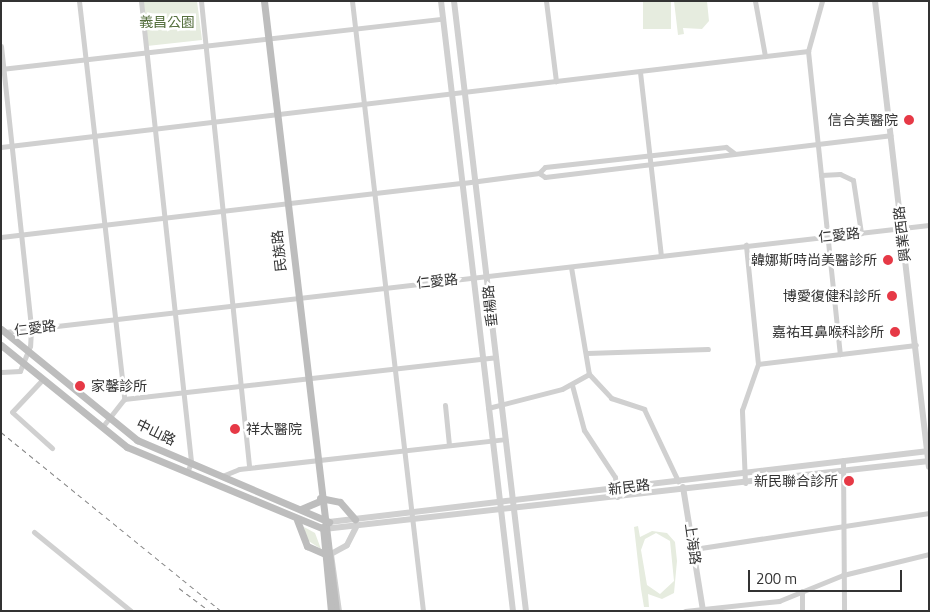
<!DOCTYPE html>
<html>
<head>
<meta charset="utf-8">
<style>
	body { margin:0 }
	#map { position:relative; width:930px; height:612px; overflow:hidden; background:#fff; font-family:"Titillium Web","Noto Sans TC",sans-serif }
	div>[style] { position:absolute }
	.green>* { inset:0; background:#e6ecdf; transform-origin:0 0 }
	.minor>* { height:5px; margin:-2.5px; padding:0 2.5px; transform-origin:2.5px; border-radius:2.5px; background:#d0d0d0 }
	.tertiary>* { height:6px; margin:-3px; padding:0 3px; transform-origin:3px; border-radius:3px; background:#d0d0d0 }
	.secondary>* { height:7px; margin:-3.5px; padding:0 3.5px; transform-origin:3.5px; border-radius:3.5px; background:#bdbdbd }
	.rail>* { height:1px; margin-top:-0.5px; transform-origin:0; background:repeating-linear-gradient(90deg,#888 0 5px,transparent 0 9px) }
	.dots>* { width:14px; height:14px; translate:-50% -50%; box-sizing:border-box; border:2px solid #fff; border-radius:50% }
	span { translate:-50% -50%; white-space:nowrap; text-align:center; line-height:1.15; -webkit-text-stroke:5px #fff; paint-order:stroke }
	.park-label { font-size:14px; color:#56703f }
	.poi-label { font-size:14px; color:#333 }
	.right { translate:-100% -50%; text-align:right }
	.left { translate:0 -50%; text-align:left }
	.street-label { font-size:14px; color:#333 }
	.frame { position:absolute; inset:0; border:2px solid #333; pointer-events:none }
	.scale { position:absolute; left:748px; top:570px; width:154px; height:22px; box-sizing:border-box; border:2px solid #333; border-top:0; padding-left:6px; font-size:15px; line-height:18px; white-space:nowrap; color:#333; -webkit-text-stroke:4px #fff; paint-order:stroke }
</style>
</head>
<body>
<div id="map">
	<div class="green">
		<div style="clip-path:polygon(143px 1px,197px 1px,202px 40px,147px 46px)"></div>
		<div style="left:643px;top:1px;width:28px;height:28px"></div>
		<div style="clip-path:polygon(674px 1px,707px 1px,709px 21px,702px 29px,683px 28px,684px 34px,678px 35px)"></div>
		<div style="clip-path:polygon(evenodd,638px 526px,640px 537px,652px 531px,667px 533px,675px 542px,677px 561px,674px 593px,662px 599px,648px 594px,649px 607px,644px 607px,641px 589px,634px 527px,638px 526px,656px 533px,670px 541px,674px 581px,660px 594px,647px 585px,641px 550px,645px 539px,656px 533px)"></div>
		<div style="clip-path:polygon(304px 527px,315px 533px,321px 549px,307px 540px)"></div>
	</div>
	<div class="minor">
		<div style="left:79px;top:1px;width:401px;rotate:83.5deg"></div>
		<div style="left:141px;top:1px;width:465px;rotate:83.8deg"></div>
		<div style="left:191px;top:463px;width:10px;rotate:114deg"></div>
		<div style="left:201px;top:1px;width:469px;rotate:84.1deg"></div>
		<div style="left:352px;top:1px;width:614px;rotate:83.36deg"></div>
		<div style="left:546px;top:1px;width:81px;rotate:82.9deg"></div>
		<div style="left:755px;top:1px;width:56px;rotate:79.7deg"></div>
		<div style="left:822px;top:1px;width:52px;rotate:105.6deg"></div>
		<div style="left:808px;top:51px;width:305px;rotate:84deg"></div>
		<div style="left:1px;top:46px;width:285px;rotate:83.9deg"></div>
		<div style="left:31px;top:329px;width:17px;rotate:93deg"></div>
		<div style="left:30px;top:346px;width:27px;rotate:112deg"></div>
		<div style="left:20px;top:371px;width:19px;rotate:177deg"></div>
		<div style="left:1px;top:69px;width:445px;rotate:-6.5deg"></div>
		<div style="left:640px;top:72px;width:185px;rotate:83.5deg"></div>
		<div style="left:1px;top:147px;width:813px;rotate:-6.78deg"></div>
		<div style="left:539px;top:173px;width:7px;rotate:34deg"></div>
		<div style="left:545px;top:177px;width:348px;rotate:-6.9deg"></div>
		<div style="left:821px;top:175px;width:19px;rotate:-3deg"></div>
		<div style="left:840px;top:174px;width:14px;rotate:25deg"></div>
		<div style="left:853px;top:180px;width:54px;rotate:81.4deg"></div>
		<div style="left:1px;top:237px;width:465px;rotate:-6.7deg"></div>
		<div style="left:463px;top:183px;width:77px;rotate:-7.5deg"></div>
		<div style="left:539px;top:173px;width:8px;rotate:-45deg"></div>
		<div style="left:545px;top:167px;width:182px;rotate:-6.3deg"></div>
		<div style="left:726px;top:147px;width:10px;rotate:37deg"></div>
		<div style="left:571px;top:267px;width:109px;rotate:80.5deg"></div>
		<div style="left:589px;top:374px;width:33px;rotate:47deg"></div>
		<div style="left:611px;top:398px;width:35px;rotate:18deg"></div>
		<div style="left:644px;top:409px;width:80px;rotate:64.7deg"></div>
		<div style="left:5px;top:332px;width:930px;rotate:-6.61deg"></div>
		<div style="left:587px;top:353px;width:121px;rotate:-1.9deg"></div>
		<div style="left:758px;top:364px;width:159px;rotate:-6.9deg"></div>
		<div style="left:43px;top:379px;width:45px;rotate:133.2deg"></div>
		<div style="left:12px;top:412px;width:54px;rotate:42deg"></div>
		<div style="left:572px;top:385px;width:47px;rotate:75.1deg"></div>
		<div style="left:584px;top:430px;width:56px;rotate:56.6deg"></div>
		<div style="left:615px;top:477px;width:20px;rotate:84deg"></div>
		<div style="left:124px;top:399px;width:374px;rotate:-6.4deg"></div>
		<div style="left:445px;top:405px;width:40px;rotate:84.3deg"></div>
		<div style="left:488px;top:408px;width:76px;rotate:-14.4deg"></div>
		<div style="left:562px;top:389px;width:31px;rotate:-29deg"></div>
		<div style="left:103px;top:426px;width:34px;rotate:-52deg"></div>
		<div style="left:843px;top:460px;width:151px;rotate:89.6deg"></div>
		<div style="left:222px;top:476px;width:18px;rotate:-22deg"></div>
		<div style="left:239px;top:469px;width:268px;rotate:-6.4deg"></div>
		<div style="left:745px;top:483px;width:73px;rotate:-92.4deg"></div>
		<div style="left:742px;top:410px;width:49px;rotate:-70.8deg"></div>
		<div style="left:758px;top:364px;width:120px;rotate:-95.8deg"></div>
		<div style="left:34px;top:532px;width:125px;rotate:39.2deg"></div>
		<div style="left:694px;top:549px;width:238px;rotate:-8.7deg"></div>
		<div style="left:331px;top:554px;width:58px;rotate:82deg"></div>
		<div style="left:802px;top:591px;width:20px;rotate:90deg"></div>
		<div style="left:685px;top:611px;width:95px;rotate:-6.1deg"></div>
		<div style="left:779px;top:601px;width:69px;rotate:-22.1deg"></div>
		<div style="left:843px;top:575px;width:89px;rotate:-13.7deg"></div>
	</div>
	<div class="tertiary">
		<div style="left:441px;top:1px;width:614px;rotate:83.27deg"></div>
		<div style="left:454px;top:1px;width:614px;rotate:83.27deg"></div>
		<div style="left:875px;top:1px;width:469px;rotate:83.4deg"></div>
		<div style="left:683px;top:487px;width:126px;rotate:80.8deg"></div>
		<div style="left:329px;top:522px;width:604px;rotate:-6.75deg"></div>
		<div style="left:324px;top:529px;width:609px;rotate:-6.41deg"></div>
		<div style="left:331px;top:554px;width:18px;rotate:-29deg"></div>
		<div style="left:347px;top:545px;width:20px;rotate:-63deg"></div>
	</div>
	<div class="secondary">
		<div style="left:264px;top:1px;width:614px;rotate:83.27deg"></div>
		<div style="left:1px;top:329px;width:176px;rotate:39.2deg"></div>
		<div style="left:137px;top:440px;width:209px;rotate:23.1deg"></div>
		<div style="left:1px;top:345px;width:162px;rotate:39deg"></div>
		<div style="left:127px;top:447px;width:213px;rotate:22.6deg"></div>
		<div style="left:320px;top:498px;width:20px;rotate:11deg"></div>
		<div style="left:340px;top:502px;width:23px;rotate:49deg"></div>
		<div style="left:301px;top:509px;width:21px;rotate:-23deg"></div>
		<div style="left:297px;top:520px;width:28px;rotate:69deg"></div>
		<div style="left:307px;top:546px;width:20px;rotate:24deg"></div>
		<div style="left:323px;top:527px;width:84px;rotate:84.6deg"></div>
	</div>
	<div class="rail">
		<div style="left:1px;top:432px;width:284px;rotate:39.1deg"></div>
		<div style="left:179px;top:588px;width:39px;rotate:37deg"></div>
	</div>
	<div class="dots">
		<div style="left:909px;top:120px;background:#e63946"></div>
		<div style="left:888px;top:260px;background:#e63946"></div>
		<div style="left:892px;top:296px;background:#e63946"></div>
		<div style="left:895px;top:332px;background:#e63946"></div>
		<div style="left:80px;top:386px;background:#e63946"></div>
		<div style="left:235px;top:429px;background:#e63946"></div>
		<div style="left:849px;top:481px;background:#e63946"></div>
	</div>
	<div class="park-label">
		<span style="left:167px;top:22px">義昌公園</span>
	</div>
	<div class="poi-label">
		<span class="right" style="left:898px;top:120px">信合美醫院</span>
		<span class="right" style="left:877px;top:260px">韓娜斯時尚美醫診所</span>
		<span class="right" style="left:881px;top:296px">博愛復健科診所</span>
		<span class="right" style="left:884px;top:332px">嘉祐耳鼻喉科診所</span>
		<span class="left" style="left:91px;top:386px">家馨診所</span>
		<span class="left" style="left:246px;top:429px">祥太醫院</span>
		<span class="right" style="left:838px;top:481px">新民聯合診所</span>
	</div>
	<div class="street-label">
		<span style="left:902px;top:234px;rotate:-97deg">興業西路</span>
		<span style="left:839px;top:235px;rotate:-6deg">仁愛路</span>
		<span style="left:279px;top:251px;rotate:-96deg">民族路</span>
		<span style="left:437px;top:281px;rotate:-6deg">仁愛路</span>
		<span style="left:490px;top:306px;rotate:-96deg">垂楊路</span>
		<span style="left:35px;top:328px;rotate:-7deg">仁愛路</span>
		<span style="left:156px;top:432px;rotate:26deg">中山路</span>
		<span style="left:629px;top:487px;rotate:-7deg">新民路</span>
		<span style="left:693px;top:544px;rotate:82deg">上海路</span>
	</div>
	<div class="frame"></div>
	<div class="scale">200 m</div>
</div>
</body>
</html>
